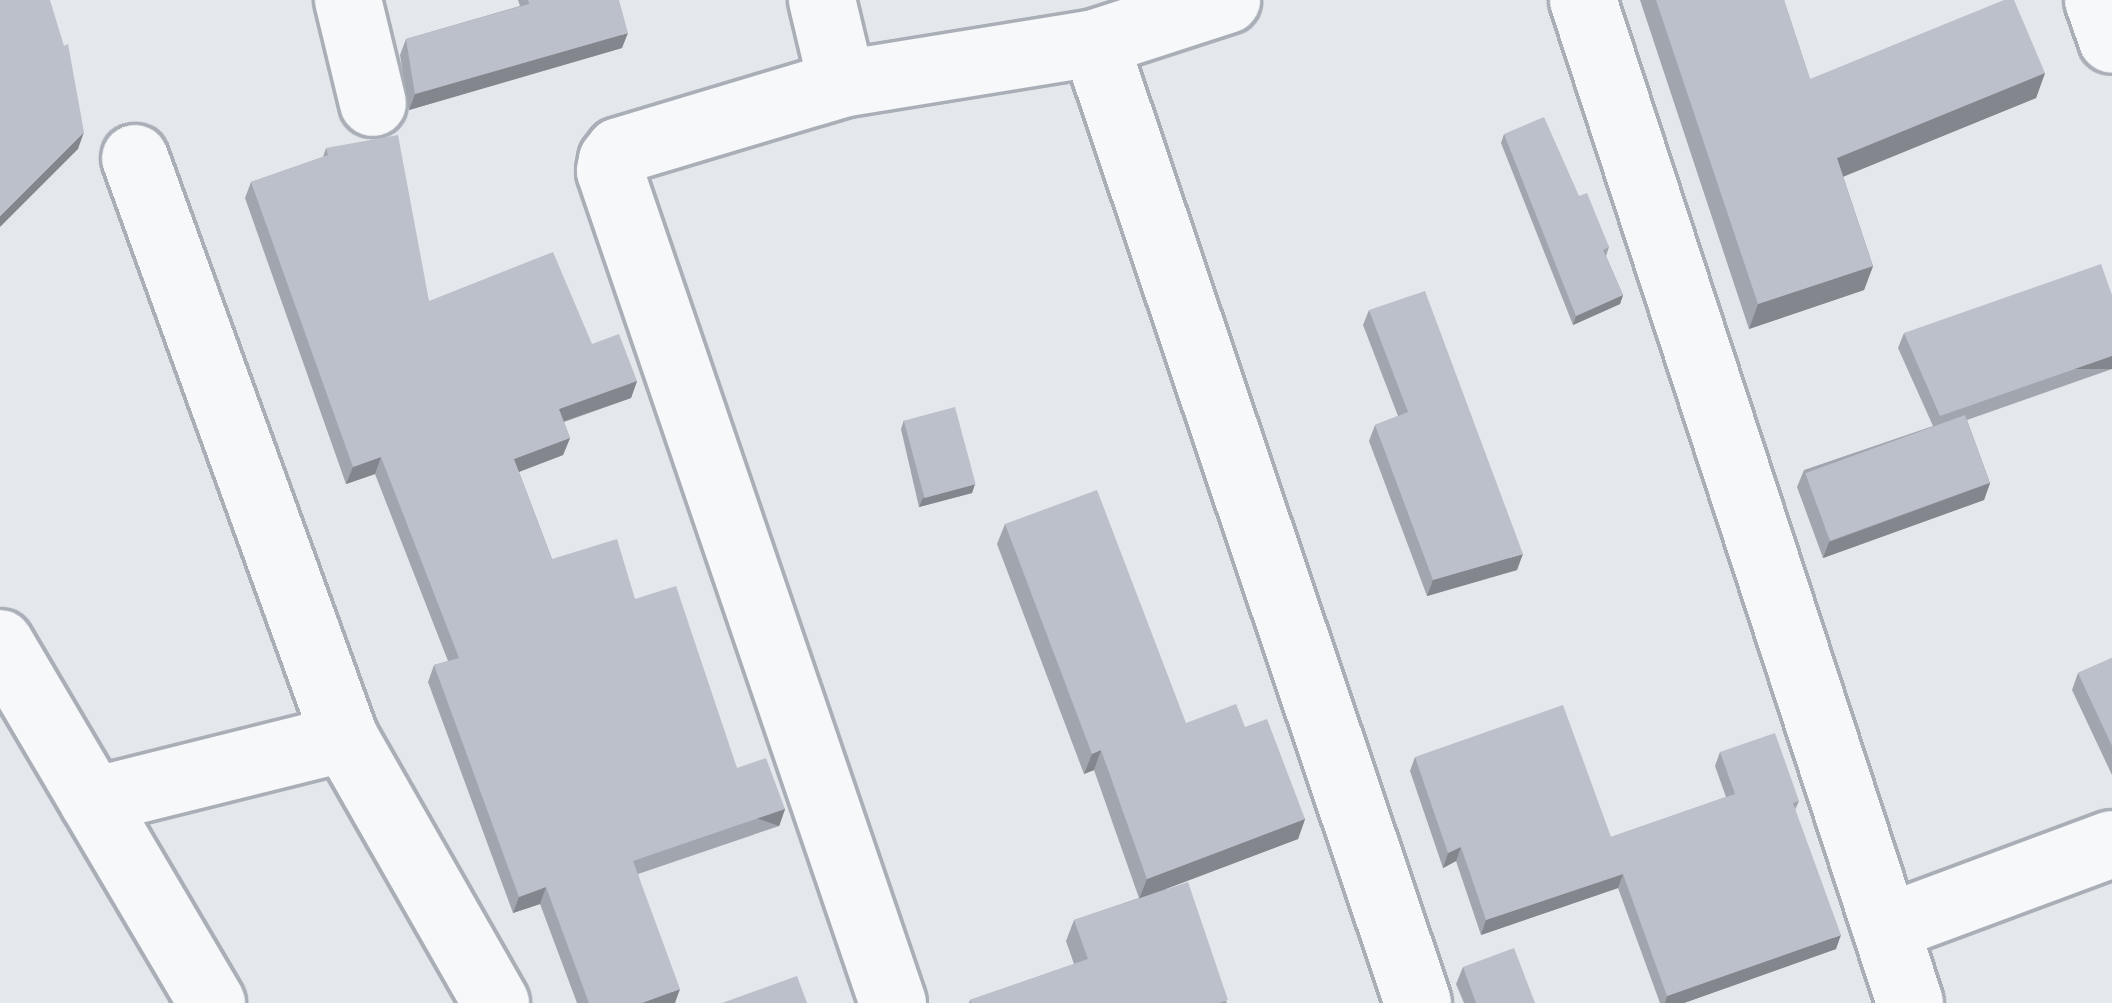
<!DOCTYPE html>
<html>
<head>
<meta charset="utf-8">
<style>
	body { margin:0 }
	#map { position:relative; width:2112px; height:1003px; overflow:hidden; background:#e4e7ec; font-family:"DejaVu Sans",sans-serif }
	div>[style] { position:absolute }
	.roads { filter:drop-shadow(3px 0 #a9aeb7) drop-shadow(-3px 0 #a9aeb7) drop-shadow(0 3px #a9aeb7) drop-shadow(0 -3px #a9aeb7) }
	.minor>* { height:66px; margin:-33px; padding:0 33px; transform-origin:33px; border-radius:33px; background:#f7f8fa }
	.wall>* { inset:0; background:#a1a5ae }
	.shaded-wall>* { inset:0; background:#83868d; transform-origin:0 0 }
	.building>* { inset:0; background:#bbc0ca; transform-origin:0 0 }
	span { translate:-50% -50%; white-space:nowrap; text-align:center; line-height:1.15; -webkit-text-stroke:9px #f4f6f9; paint-order:stroke }
</style>
</head>
<body>
<div id="map">
	<div class="roads">
		<div class="minor">
			<div style="left:348px;top:0;width:106px;rotate:76.4deg"></div>
			<div style="left:822px;top:0;width:86px;rotate:76.6deg"></div>
			<div style="left:1583px;top:0;width:1055px;rotate:71.94deg"></div>
			<div style="left:2098px;top:0;width:42px;rotate:70.7deg"></div>
			<div style="left:1095px;top:43px;width:1013px;rotate:71.4deg"></div>
			<div style="left:135px;top:158px;width:617px;rotate:70.1deg"></div>
			<div style="left:345px;top:738px;width:305px;rotate:60.3deg"></div>
			<div style="left:0;top:643px;width:418px;rotate:59.5deg"></div>
			<div style="left:93px;top:801px;width:260px;rotate:-14deg"></div>
			<div style="left:1886px;top:928px;width:241px;rotate:-20.4deg"></div>
			<div style="left:893px;top:1003px;width:879px;rotate:-108.79deg"></div>
			<div style="left:610px;top:171px;width:11px;rotate:-80deg"></div>
			<div style="left:612px;top:160px;width:11px;rotate:-52deg"></div>
			<div style="left:619px;top:151px;width:233px;rotate:-16.7deg"></div>
			<div style="left:842px;top:84px;width:256px;rotate:-9.2deg"></div>
			<div style="left:1095px;top:43px;width:139px;rotate:-18deg"></div>
		</div>
	</div>
	<div class="wall">
		<div style="clip-path:polygon(518px 0,619px 0,622px 48px,409px 110px,400px 55px,406px 39px,520px 6px)"></div>
		<div style="clip-path:polygon(1640px 0,1784px 0,1810px 79px,2045px 73px,2036px 98px,1843px 176px,1873px 266px,1864px 290px,1749px 329px)"></div>
		<div style="clip-path:polygon(1504px 134px,1579px 196px,1609px 247px,1606px 256px,1623px 295px,1620px 304px,1573px 325px,1501px 143px)"></div>
		<div style="clip-path:polygon(326px 148px,429px 301px,592px 344px,637px 381px,631px 398px,564px 422px,570px 438px,563px 455px,519px 472px,552px 559px,635px 599px,737px 768px,785px 809px,779px 826px,638px 874px,675px 1003px,577px 1003px,540px 904px,513px 913px,428px 682px,434px 665px,448px 661px,375px 474px,346px 484px,245px 198px,251px 182px,323px 157px)"></div>
		<div style="clip-path:polygon(1369px 310px,1517px 570px,1427px 596px,1369px 441px,1375px 425px,1398px 416px,1363px 325px)"></div>
		<div style="clip-path:polygon(1904px 333px,2112px 369px,1967px 420px,1990px 483px,1984px 500px,1823px 558px,1797px 487px,1804px 470px,1933px 426px,1898px 348px)"></div>
		<div style="clip-path:polygon(904px 420px,975px 484px,972px 493px,919px 507px,901px 429px)"></div>
		<div style="clip-path:polygon(1005px 524px,1186px 723px,1245px 727px,1305px 819px,1298px 839px,1166px 889px,1227px 1003px,969px 1003px,970px 1000px,1074px 964px,1066px 941px,1074px 920px,1139px 898px,1094px 770px,1084px 774px,997px 544px)"></div>
		<div style="clip-path:polygon(2112px 658px,2112px 775px,2072px 690px,2078px 673px)"></div>
		<div style="clip-path:polygon(1720px 752px,1799px 801px,1795px 810px,1836px 949px,1684px 1003px,1660px 1003px,1618px 888px,1481px 935px,1456px 861px,1443px 868px,1410px 771px,1415px 757px,1611px 837px,1726px 797px,1715px 766px)"></div>
		<div style="clip-path:polygon(1463px 967px,1535px 1003px,1464px 1003px,1456px 984px)"></div>
	</div>
	<div class="shaded-wall">
		<div style="clip-path:polygon(628px 33px,622px 48px,409px 110px,415px 94px)"></div>
		<div style="clip-path:polygon(2045px 73px,2036px 98px,1828px 183px,1837px 158px)"></div>
		<div style="clip-path:polygon(84px 132px,78px 149px,0 227px,0 216px)"></div>
		<div style="clip-path:polygon(1873px 266px,1864px 290px,1749px 329px,1758px 304px)"></div>
		<div style="clip-path:polygon(1623px 295px,1620px 304px,1573px 325px,1576px 316px)"></div>
		<div style="left:2112px;top:356px;width:13px;height:182px;rotate:90deg"></div>
		<div style="clip-path:polygon(637px 381px,631px 398px,553px 425px,559px 409px)"></div>
		<div style="clip-path:polygon(570px 438px,563px 455px,508px 476px,514px 459px)"></div>
		<div style="clip-path:polygon(381px 457px,375px 474px,346px 484px,353px 467px)"></div>
		<div style="clip-path:polygon(1990px 483px,1984px 500px,1823px 558px,1829px 542px)"></div>
		<div style="clip-path:polygon(975px 484px,972px 493px,919px 507px,923px 498px)"></div>
		<div style="clip-path:polygon(1523px 554px,1517px 570px,1427px 596px,1433px 580px)"></div>
		<div style="clip-path:polygon(1101px 750px,1094px 770px,1084px 774px,1092px 754px)"></div>
		<div style="left:785px;top:809px;width:18px;height:161px;rotate:109deg"></div>
		<div style="clip-path:polygon(1305px 819px,1298px 839px,1139px 899px,1147px 879px)"></div>
		<div style="clip-path:polygon(1461px 847px,1456px 861px,1443px 868px,1448px 853px)"></div>
		<div style="clip-path:polygon(1623px 874px,1618px 888px,1481px 935px,1486px 920px)"></div>
		<div style="clip-path:polygon(546px 887px,540px 904px,513px 913px,519px 897px)"></div>
		<div style="clip-path:polygon(1841px 935px,1836px 949px,1684px 1003px,1665px 1003px,1667px 996px)"></div>
		<div style="clip-path:polygon(680px 989px,675px 1003px,642px 1003px)"></div>
	</div>
	<div class="building">
		<div style="clip-path:polygon(0 0,50px 0,64px 46px,68px 44px,84px 132px,0 216px)"></div>
		<div style="clip-path:polygon(528px 0,619px 0,628px 33px,415px 94px,406px 39px,529px 4px)"></div>
		<div style="clip-path:polygon(1656px 0,1784px 0,1810px 79px,2004px 0,2014px 0,2045px 73px,1837px 158px,1873px 266px,1758px 304px)"></div>
		<div style="clip-path:polygon(1544px 117px,1579px 196px,1587px 193px,1609px 247px,1603px 250px,1623px 295px,1576px 316px,1504px 134px)"></div>
		<div style="clip-path:polygon(398px 135px,429px 301px,553px 252px,592px 344px,619px 334px,637px 381px,559px 409px,570px 438px,514px 459px,552px 559px,617px 539px,635px 599px,676px 586px,737px 768px,766px 758px,785px 809px,633px 861px,680px 989px,642px 1003px,589px 1003px,546px 887px,519px 897px,434px 665px,459px 658px,381px 457px,353px 467px,251px 182px,328px 155px,326px 148px)"></div>
		<div style="clip-path:polygon(2101px 264px,2112px 295px,2112px 356px,1940px 416px,1904px 333px)"></div>
		<div style="clip-path:polygon(1425px 291px,1523px 554px,1433px 580px,1375px 425px,1408px 412px,1369px 310px)"></div>
		<div style="left:955px;top:407px;width:80px;height:53px;rotate:75deg"></div>
		<div style="left:1965px;top:415px;width:72px;height:170px;rotate:70deg"></div>
		<div style="clip-path:polygon(1097px 490px,1186px 723px,1236px 704px,1245px 727px,1267px 719px,1305px 819px,1147px 879px,1101px 750px,1092px 754px,1005px 524px)"></div>
		<div style="clip-path:polygon(2112px 658px,2112px 746px,2078px 673px)"></div>
		<div style="clip-path:polygon(1563px 705px,1611px 837px,1735px 794px,1720px 752px,1775px 733px,1799px 801px,1793px 803px,1841px 935px,1667px 996px,1623px 874px,1486px 920px,1461px 847px,1448px 853px,1415px 757px)"></div>
		<div style="clip-path:polygon(1188px 882px,1228px 1000px,1219px 1003px,971px 1003px,970px 1000px,1088px 959px,1074px 920px)"></div>
		<div style="clip-path:polygon(1514px 948px,1535px 1003px,1476px 1003px,1463px 967px)"></div>
		<div style="clip-path:polygon(797px 976px,807px 1003px,722px 1003px)"></div>
	</div>
</div>
</body>
</html>
